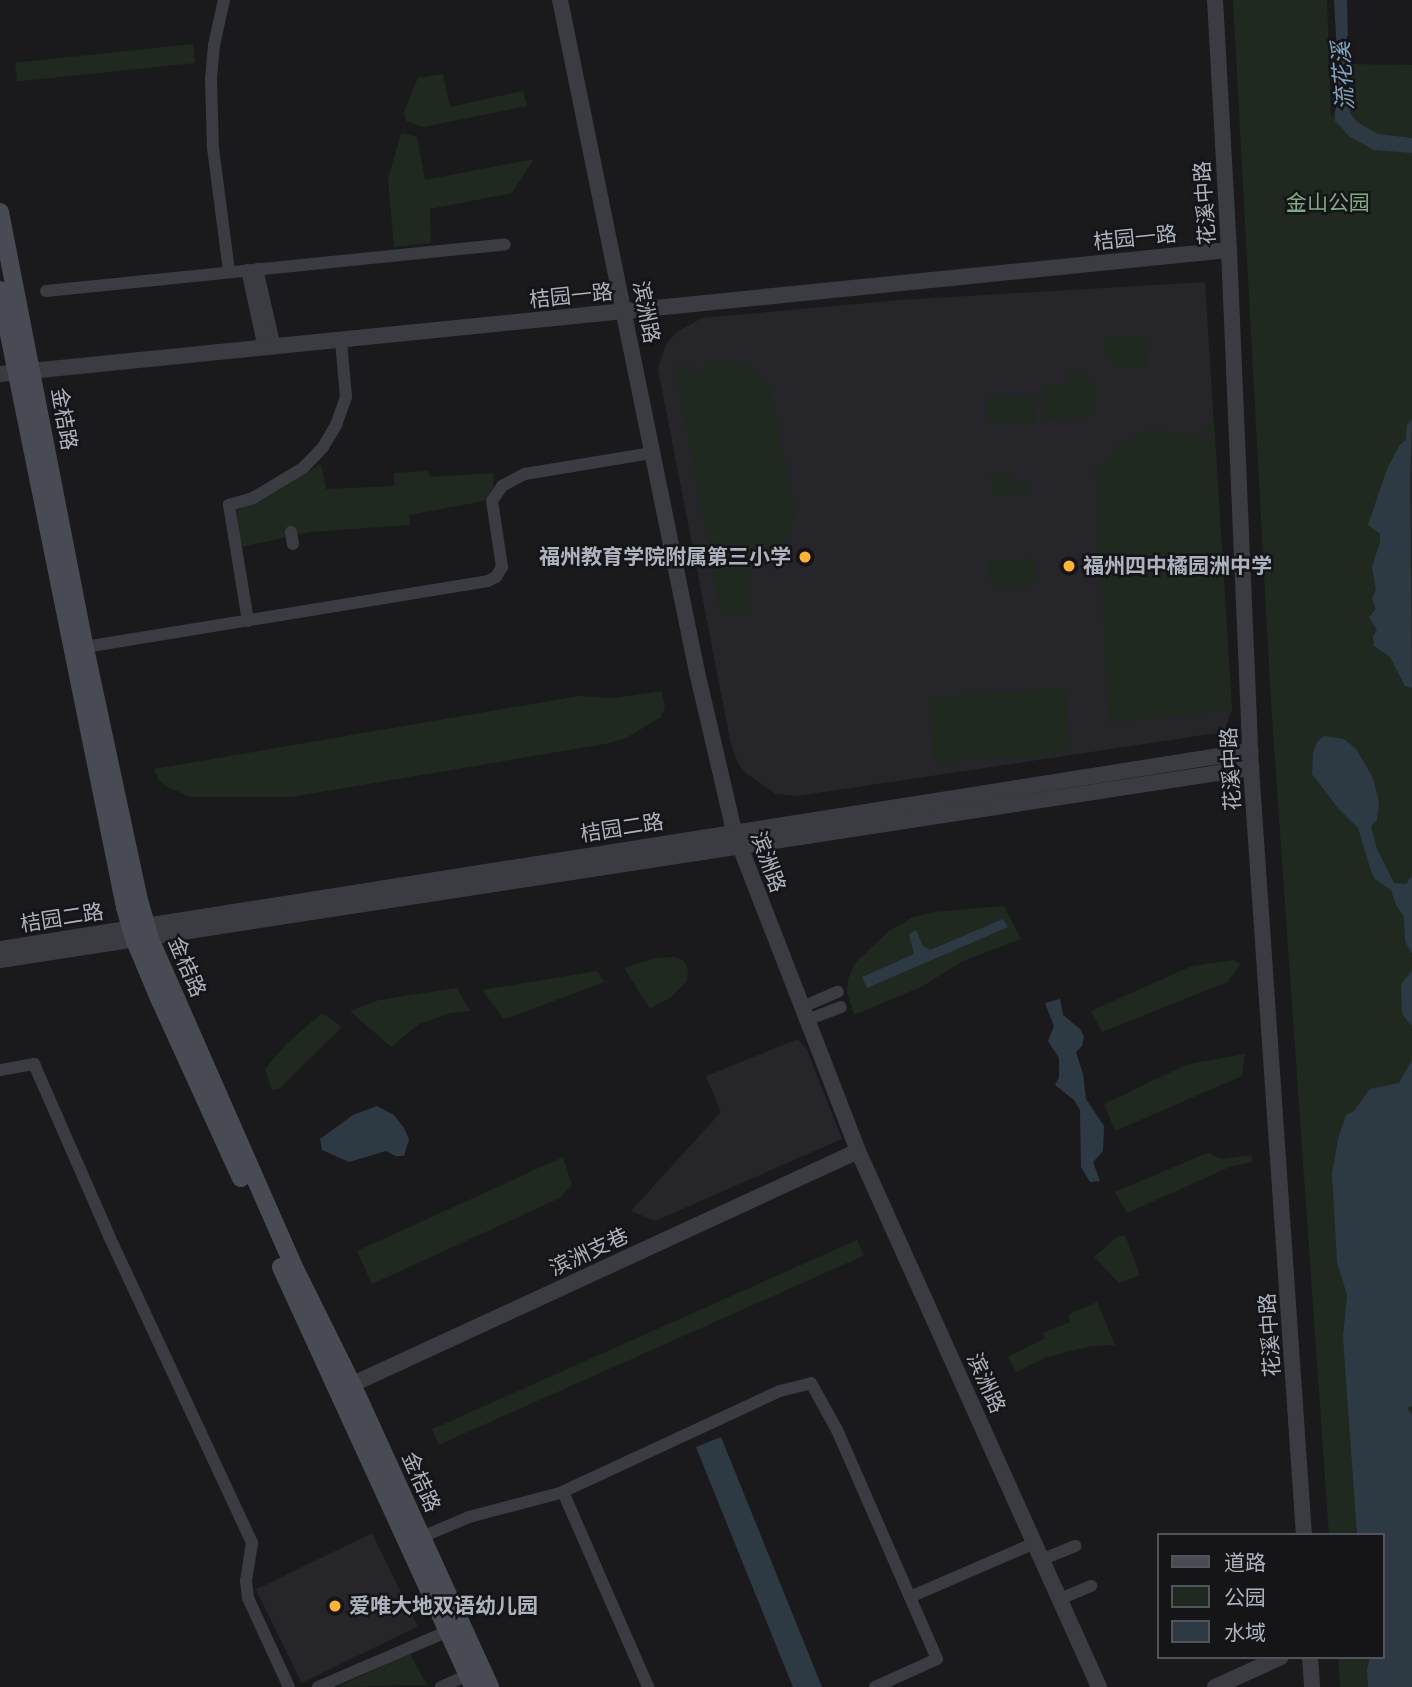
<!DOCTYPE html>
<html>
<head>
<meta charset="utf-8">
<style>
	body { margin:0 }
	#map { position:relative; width:1412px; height:1687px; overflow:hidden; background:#1a1a1d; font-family:"Source Sans 3","Noto Sans SC",sans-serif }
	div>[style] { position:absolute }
	.built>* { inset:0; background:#26262a; transform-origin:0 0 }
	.green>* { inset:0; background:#1f2920; transform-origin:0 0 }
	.water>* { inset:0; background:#2e3a43; transform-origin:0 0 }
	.minor>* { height:12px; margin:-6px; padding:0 6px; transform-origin:6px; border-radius:6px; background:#3b3c42 }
	.tertiary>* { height:16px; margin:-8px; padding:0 8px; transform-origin:8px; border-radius:8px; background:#3b3c42 }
	.secondary>* { height:18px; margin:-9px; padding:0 9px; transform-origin:9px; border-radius:9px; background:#484b53 }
	.dots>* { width:19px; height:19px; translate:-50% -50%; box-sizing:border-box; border:4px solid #151518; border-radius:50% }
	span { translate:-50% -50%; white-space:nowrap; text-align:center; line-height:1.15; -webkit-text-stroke:5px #151518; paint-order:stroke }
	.street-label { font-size:21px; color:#acb2be }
	.park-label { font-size:21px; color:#81aa82 }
	.poi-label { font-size:21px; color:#acb2be; font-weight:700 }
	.right { translate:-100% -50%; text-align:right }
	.left { translate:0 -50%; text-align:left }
	.water-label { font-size:23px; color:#80a1bb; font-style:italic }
	.legend { position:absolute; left:1157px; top:1533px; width:228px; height:126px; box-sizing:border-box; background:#151518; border:2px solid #51545a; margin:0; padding:9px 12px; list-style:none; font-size:21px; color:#acb2be }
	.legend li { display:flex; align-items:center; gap:14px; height:35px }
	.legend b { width:35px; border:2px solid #51545a }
</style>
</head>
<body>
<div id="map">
	<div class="built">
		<div style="clip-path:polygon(1205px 282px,1232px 710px,1224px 732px,797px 796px,776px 794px,747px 774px,739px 765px,731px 745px,658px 369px,666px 344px,677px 332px,702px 318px,901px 300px)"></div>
		<div style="clip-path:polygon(798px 1039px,807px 1050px,842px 1139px,655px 1221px,631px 1211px,721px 1112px,706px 1076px)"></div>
		<div style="left:372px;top:1533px;width:104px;height:129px;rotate:64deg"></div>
	</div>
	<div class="green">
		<div style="clip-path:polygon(1233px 0,1327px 0,1331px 117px,1349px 91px,1349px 64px,1412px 65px,1412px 1687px,1340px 1687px,1338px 1657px,1382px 1657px,1382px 1535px,1329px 1535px,1271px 703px)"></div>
		<div style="left:193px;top:44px;width:19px;height:179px;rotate:84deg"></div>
		<div style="clip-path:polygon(443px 74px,450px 107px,523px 91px,527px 106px,423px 127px,406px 121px,404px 112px,418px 78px)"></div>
		<div style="clip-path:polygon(401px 133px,417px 137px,425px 180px,534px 159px,512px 193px,430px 209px,431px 243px,394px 247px,388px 179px)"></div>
		<div style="clip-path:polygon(1145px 337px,1148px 367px,1116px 368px,1104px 355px,1105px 338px)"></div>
		<div style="clip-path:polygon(721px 361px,746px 365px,769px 383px,796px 514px,788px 535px,760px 558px,754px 568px,749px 583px,750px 615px,721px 615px,675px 367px,690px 365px,692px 377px,708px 364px)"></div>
		<div style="clip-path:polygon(1084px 371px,1097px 388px,1097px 410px,1085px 418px,1043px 419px,1042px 386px,1069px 385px,1069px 372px)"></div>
		<div style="left:1034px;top:396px;width:27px;height:47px;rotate:88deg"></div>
		<div style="clip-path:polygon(1214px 421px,1232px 710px,1109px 723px,1095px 466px,1104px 466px,1117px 446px,1147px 431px,1187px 432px,1207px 443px,1206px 422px)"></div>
		<div style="clip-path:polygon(321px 464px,326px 489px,394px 486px,394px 473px,428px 471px,430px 477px,494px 473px,493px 488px,484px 501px,409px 515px,410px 525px,310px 532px,241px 547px,237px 510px,257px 502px)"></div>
		<div style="clip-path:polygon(1012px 472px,1013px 484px,1030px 483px,1030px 494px,992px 496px,991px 473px)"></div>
		<div style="left:1036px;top:559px;width:26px;height:47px;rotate:88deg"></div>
		<div style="left:1066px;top:688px;width:65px;height:137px;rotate:86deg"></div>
		<div style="clip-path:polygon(662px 691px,665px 707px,661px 717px,626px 738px,605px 744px,291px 797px,191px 797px,168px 787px,159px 781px,154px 769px,579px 696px,613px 698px)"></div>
		<div style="clip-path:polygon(1004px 906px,1021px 939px,963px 961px,923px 986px,854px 1015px,847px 992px,848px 979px,856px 962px,889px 931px,913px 917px,934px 912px)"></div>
		<div style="clip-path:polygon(675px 957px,683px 960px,688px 969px,687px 981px,670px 998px,650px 1009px,624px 968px,656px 958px)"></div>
		<div style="clip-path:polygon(1234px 960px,1241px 964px,1227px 982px,1102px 1032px,1091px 1011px,1192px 966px)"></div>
		<div style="clip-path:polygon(597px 971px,604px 982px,508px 1018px,503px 1018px,482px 990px)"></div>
		<div style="clip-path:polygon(457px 988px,470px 1011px,451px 1013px,419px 1024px,391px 1047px,350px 1011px,379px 1000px)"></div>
		<div style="clip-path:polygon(322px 1013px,342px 1027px,279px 1089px,272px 1090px,265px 1069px,286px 1044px)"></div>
		<div style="clip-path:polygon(1245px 1054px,1242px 1076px,1115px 1131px,1104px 1104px,1188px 1064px)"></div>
		<div style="clip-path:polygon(1207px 1153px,1221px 1159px,1251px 1155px,1253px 1162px,1232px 1166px,1127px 1213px,1115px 1192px)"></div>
		<div style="clip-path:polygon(563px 1157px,572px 1185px,560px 1198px,372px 1284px,357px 1251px)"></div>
		<div style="clip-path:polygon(1125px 1235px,1140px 1275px,1119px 1283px,1094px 1257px,1117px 1237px)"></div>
		<div style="left:857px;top:1240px;width:17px;height:465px;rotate:66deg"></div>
		<div style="clip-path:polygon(1097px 1302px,1115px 1345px,1091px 1346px,1047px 1357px,1016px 1372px,1008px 1357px,1045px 1338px,1043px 1333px,1070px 1322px,1069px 1314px)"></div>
		<div style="clip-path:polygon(410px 1654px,427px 1685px,337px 1687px)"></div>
	</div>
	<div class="water">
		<div style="clip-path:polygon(1334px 0,1347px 0,1350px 113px,1357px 122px,1378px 134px,1412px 138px,1412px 153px,1374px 150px,1350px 137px,1335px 121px,1337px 54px)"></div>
		<div style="clip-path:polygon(1412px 419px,1410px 479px,1412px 688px,1405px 686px,1390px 657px,1374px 646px,1373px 636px,1377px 630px,1369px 617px,1376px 609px,1372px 598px,1376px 590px,1372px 567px,1380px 542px,1380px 534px,1368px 525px,1387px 469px,1399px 446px,1406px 440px,1407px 425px)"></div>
		<div style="clip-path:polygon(1324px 736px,1344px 739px,1356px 749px,1373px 778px,1379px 802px,1377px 820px,1371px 826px,1377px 849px,1394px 883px,1406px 884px,1412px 876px,1412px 954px,1405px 941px,1404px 917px,1396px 905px,1391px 890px,1375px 879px,1371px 871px,1358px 828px,1338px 808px,1312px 774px,1313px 753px,1317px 742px)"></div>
		<div style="clip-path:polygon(1003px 919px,1008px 927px,867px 988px,862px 977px,914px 954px,909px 934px,916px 930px,923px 946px,930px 950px)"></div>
		<div style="clip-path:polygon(1412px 971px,1412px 1026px,1402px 1014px,1401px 984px)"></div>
		<div style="clip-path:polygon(1060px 999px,1063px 1015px,1081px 1030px,1084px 1037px,1082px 1046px,1076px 1052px,1083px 1074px,1086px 1099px,1104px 1126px,1103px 1151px,1093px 1162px,1100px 1181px,1090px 1182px,1081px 1167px,1080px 1110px,1074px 1100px,1055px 1085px,1059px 1078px,1059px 1058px,1048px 1041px,1054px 1026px,1045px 1003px)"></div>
		<div style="clip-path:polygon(1412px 1060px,1412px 1406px,1407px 1408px,1412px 1415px,1412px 1687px,1368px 1687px,1367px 1670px,1370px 1657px,1382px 1657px,1382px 1535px,1357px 1535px,1343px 1337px,1347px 1295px,1337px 1262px,1332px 1173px,1338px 1139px,1346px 1115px,1354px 1111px,1370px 1089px,1399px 1083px)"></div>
		<div style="clip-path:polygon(377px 1106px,394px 1115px,404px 1128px,409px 1139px,404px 1156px,395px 1156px,386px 1151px,349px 1162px,322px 1150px,320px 1139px,353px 1115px)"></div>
		<div style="left:721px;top:1437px;width:270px;height:27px;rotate:68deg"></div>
	</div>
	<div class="minor">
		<div style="left:224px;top:0;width:46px;rotate:102.5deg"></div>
		<div style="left:214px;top:45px;width:33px;rotate:95deg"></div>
		<div style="left:211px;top:78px;width:70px;rotate:88.4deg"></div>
		<div style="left:213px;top:148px;width:125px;rotate:82.6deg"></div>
		<div style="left:257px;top:269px;width:80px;rotate:77deg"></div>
		<div style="left:247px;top:270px;width:80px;rotate:77.7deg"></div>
		<div style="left:46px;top:291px;width:461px;rotate:-5.8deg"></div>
		<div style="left:291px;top:532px;width:12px;rotate:81deg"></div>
		<div style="left:248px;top:621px;width:118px;rotate:-99.3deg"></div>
		<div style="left:229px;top:505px;width:25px;rotate:-16deg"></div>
		<div style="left:253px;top:498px;width:58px;rotate:-31deg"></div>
		<div style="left:303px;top:468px;width:29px;rotate:-46deg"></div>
		<div style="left:323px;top:447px;width:26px;rotate:-59deg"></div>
		<div style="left:336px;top:425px;width:30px;rotate:-70deg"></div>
		<div style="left:346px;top:397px;width:56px;rotate:-95.1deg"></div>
		<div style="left:85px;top:647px;width:408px;rotate:-9.3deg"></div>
		<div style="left:488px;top:581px;width:9px;rotate:-27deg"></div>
		<div style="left:496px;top:577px;width:12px;rotate:-59deg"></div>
		<div style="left:502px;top:567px;width:67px;rotate:-98.6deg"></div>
		<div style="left:492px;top:501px;width:18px;rotate:-56deg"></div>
		<div style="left:502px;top:486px;width:26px;rotate:-28deg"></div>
		<div style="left:525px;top:474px;width:129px;rotate:-9.4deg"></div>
		<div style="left:802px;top:1007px;width:39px;rotate:-23deg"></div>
		<div style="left:807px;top:1020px;width:36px;rotate:-21deg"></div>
		<div style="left:0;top:1070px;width:35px;rotate:-10deg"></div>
		<div style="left:34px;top:1064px;width:188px;rotate:66.4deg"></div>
		<div style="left:109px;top:1236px;width:339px;rotate:65deg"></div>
		<div style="left:252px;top:1543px;width:38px;rotate:99deg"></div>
		<div style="left:246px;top:1581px;width:17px;rotate:83deg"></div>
		<div style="left:248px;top:1598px;width:98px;rotate:65.3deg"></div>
		<div style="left:563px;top:1492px;width:213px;rotate:66.4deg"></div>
		<div style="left:417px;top:1539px;width:56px;rotate:-22.9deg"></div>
		<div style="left:469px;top:1517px;width:94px;rotate:-14.8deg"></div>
		<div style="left:560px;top:1493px;width:242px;rotate:-24.9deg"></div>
		<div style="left:780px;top:1391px;width:32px;rotate:-14deg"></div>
		<div style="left:811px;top:1383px;width:54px;rotate:61deg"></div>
		<div style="left:837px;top:1430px;width:250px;rotate:66.4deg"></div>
		<div style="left:937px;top:1659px;width:68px;rotate:155.7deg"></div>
		<div style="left:1043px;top:1559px;width:35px;rotate:-22deg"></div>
		<div style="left:910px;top:1597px;width:136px;rotate:-23.4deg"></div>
		<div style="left:1060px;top:1599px;width:34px;rotate:-23deg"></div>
		<div style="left:318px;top:1687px;width:147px;rotate:-23.2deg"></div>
		<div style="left:441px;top:1687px;width:34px;rotate:-24deg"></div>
	</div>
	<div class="tertiary">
		<div style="left:560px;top:0;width:686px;rotate:78.48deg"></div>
		<div style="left:697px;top:672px;width:163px;rotate:76.9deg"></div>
		<div style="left:734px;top:831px;width:343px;rotate:68.8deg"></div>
		<div style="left:858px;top:1151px;width:588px;rotate:65.79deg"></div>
		<div style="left:1215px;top:0;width:250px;rotate:86.8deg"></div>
		<div style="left:1229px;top:250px;width:518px;rotate:87.57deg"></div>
		<div style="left:1251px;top:768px;width:769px;rotate:86.05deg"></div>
		<div style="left:0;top:374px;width:1235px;rotate:-5.76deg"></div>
		<div style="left:0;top:949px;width:1266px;rotate:-9deg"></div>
		<div style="left:0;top:960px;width:1266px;rotate:-8.73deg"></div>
		<div style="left:340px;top:1390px;width:570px;rotate:-24.77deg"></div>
		<div style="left:1310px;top:1657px;width:30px;rotate:86deg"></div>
		<div style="left:1215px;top:1687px;width:72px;rotate:-24.4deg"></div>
	</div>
	<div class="secondary">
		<div style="left:0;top:212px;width:449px;rotate:79deg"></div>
		<div style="left:86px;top:653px;width:253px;rotate:77.9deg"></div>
		<div style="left:139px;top:900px;width:41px;rotate:74.2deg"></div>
		<div style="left:150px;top:939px;width:356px;rotate:66.3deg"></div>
		<div style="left:293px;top:1265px;width:133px;rotate:63.6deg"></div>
		<div style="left:352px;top:1384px;width:333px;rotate:65.5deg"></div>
		<div style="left:0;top:290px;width:630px;rotate:78.55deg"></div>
		<div style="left:125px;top:907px;width:35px;rotate:74deg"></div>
		<div style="left:135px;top:941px;width:60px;rotate:67.3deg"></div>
		<div style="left:158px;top:996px;width:200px;rotate:65.5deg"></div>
		<div style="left:281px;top:1267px;width:462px;rotate:65.4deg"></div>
	</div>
	<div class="dots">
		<div style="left:805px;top:557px;background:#ffb330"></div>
		<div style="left:1069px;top:566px;background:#ffb330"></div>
		<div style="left:335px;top:1606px;background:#ffb330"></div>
	</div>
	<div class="street-label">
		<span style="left:1205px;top:203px;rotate:-94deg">花溪中路</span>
		<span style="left:1135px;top:238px;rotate:-6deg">桔园一路</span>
		<span style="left:571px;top:296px;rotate:-6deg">桔园一路</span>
		<span style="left:646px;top:312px;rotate:79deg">滨洲路</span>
		<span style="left:64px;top:419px;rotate:80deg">金桔路</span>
		<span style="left:1231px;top:769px;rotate:-93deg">花溪中路</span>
		<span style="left:622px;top:828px;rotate:-9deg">桔园二路</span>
		<span style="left:768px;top:862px;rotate:70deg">滨洲路</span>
		<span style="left:62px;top:918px;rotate:-9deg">桔园二路</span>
		<span style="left:187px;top:967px;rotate:67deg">金桔路</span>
		<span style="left:589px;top:1252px;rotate:-25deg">滨洲支巷</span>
		<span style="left:1270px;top:1335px;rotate:-94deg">花溪中路</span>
		<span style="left:986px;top:1383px;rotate:66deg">滨洲路</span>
		<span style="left:421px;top:1482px;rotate:66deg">金桔路</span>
	</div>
	<div class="park-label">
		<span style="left:1328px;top:203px">金山公园</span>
	</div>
	<div class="poi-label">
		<span class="right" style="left:791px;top:557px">福州教育学院附属第三小学</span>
		<span class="left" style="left:1083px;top:566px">福州四中橘园洲中学</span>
		<span class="left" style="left:349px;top:1606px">爱唯大地双语幼儿园</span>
	</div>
	<div class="water-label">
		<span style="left:1344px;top:76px;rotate:-94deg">流花溪</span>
	</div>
	<ul class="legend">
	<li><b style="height:9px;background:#484b53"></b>道路</li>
	<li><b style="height:19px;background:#1f2920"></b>公园</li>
	<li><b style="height:19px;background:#2e3a43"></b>水域</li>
	</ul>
</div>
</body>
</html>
